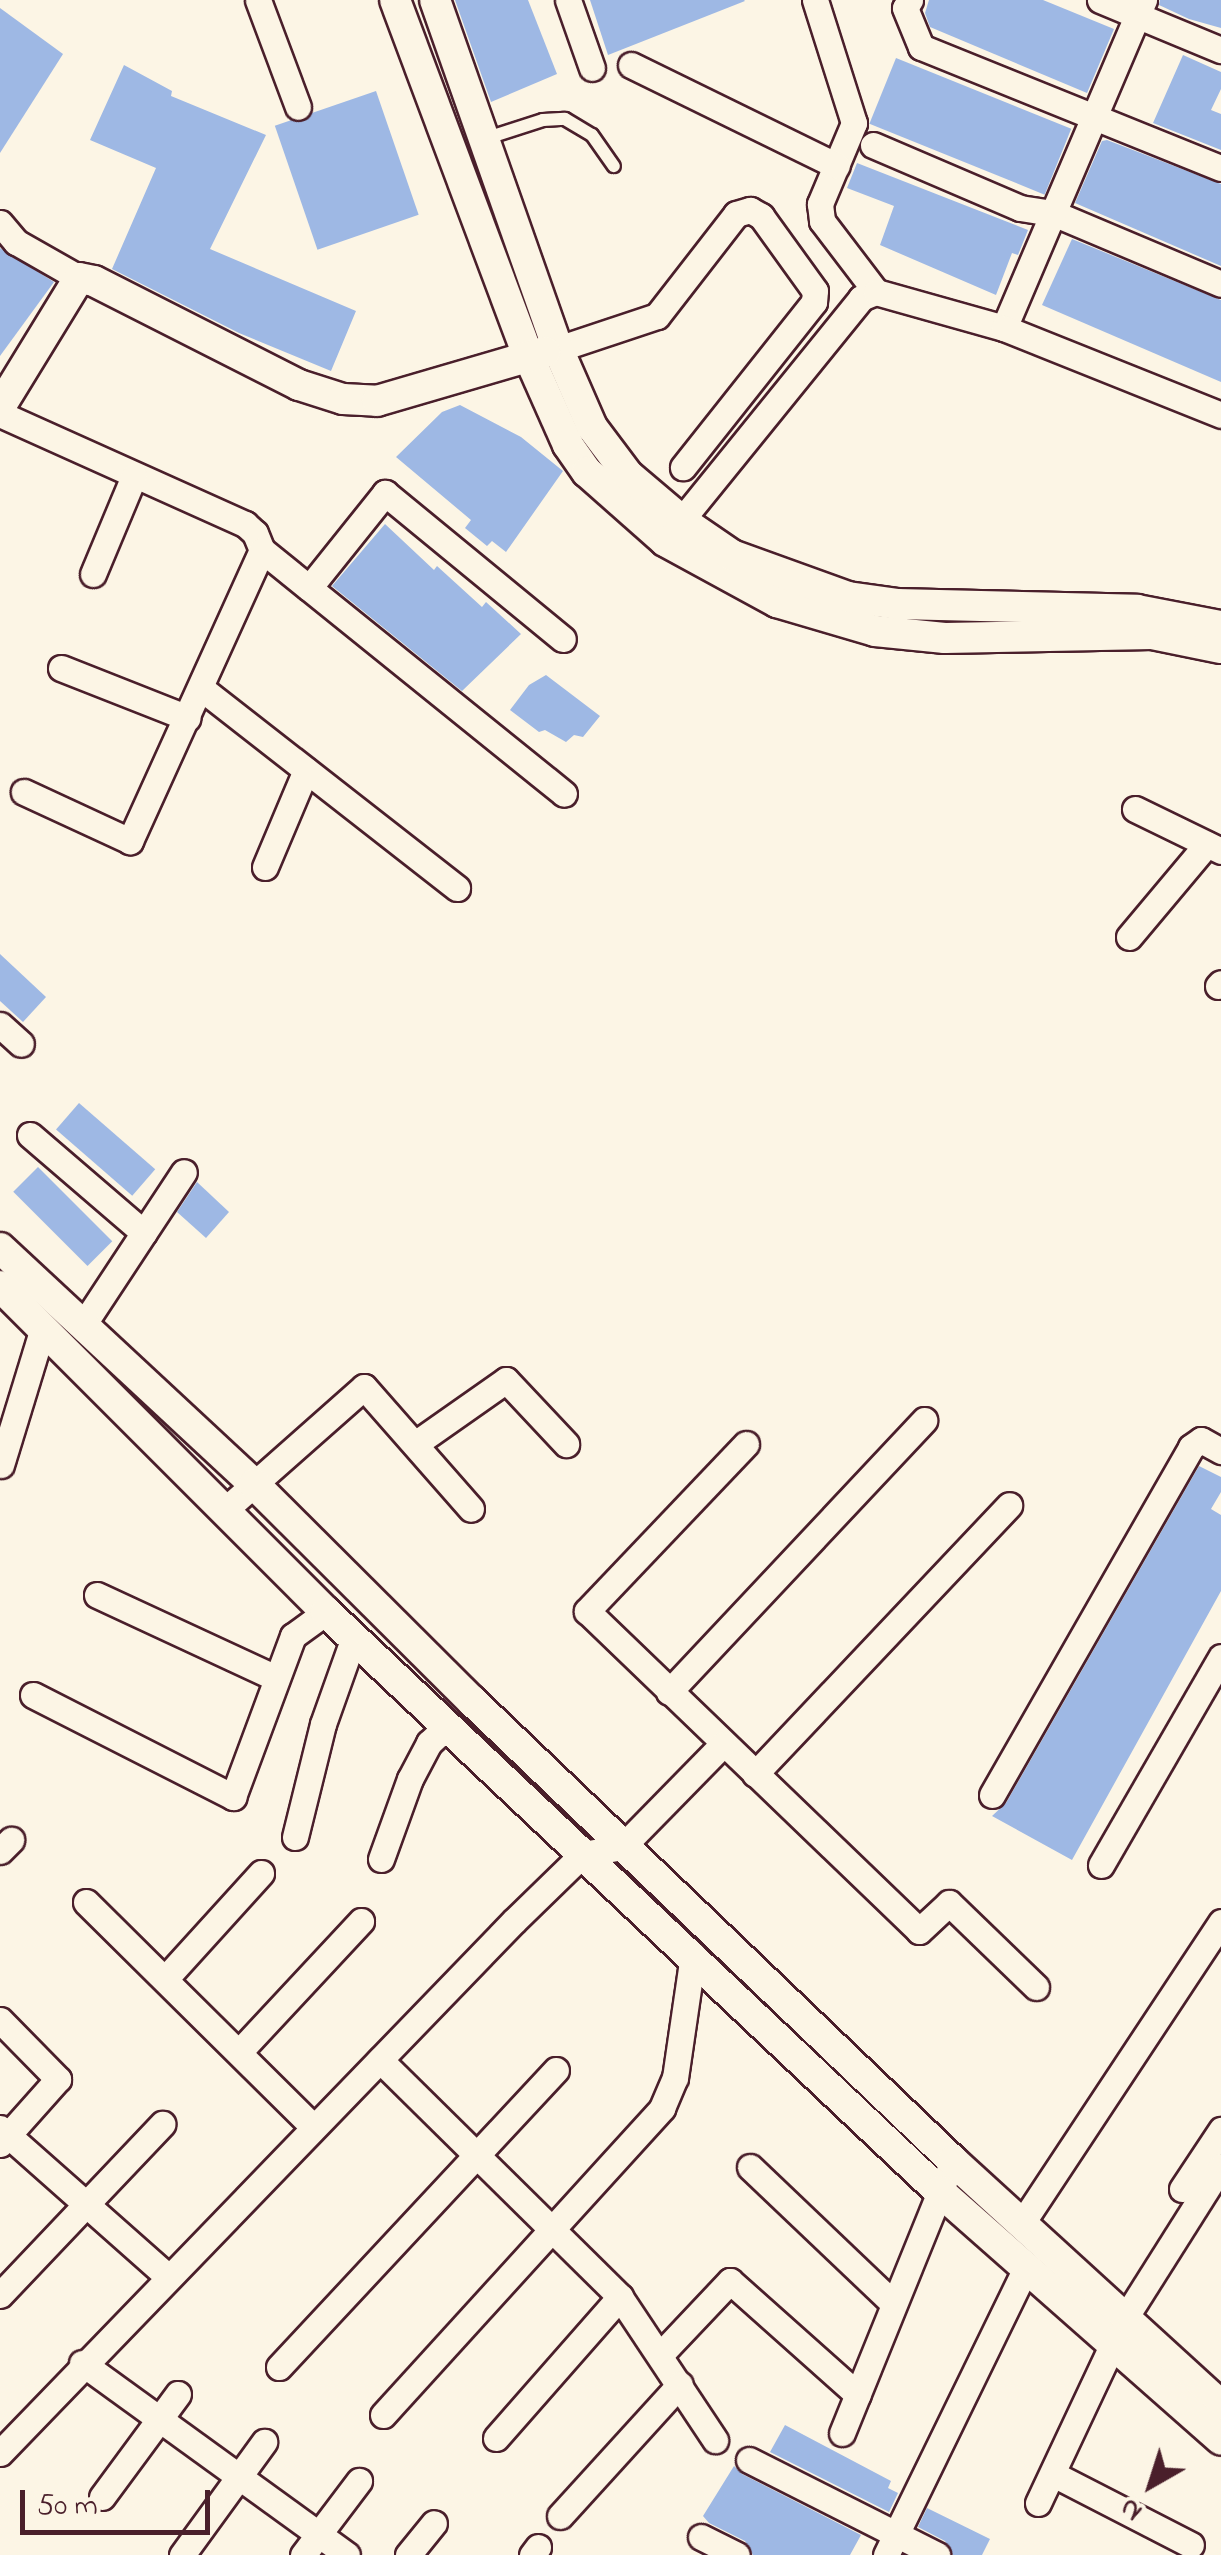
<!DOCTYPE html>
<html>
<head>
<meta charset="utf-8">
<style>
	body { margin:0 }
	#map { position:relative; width:1221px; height:2555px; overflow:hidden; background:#fcf5e5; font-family:"Indie Flower",sans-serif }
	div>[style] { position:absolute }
	.building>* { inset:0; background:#9eb8e4; transform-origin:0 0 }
	.roads { filter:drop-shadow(2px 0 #4a1f2b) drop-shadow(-2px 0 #4a1f2b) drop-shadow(0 2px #4a1f2b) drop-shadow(0 -2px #4a1f2b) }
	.service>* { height:12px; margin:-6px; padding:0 6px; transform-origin:6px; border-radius:6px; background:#fcf5e5 }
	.minor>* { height:25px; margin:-12.5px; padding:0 12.5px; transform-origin:12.5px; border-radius:12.5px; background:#fcf5e5 }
	.tertiary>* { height:30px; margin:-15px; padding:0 15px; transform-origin:15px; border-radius:15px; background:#fcf5e5 }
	span { translate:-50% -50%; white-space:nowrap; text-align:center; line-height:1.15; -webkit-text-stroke:8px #fcf5e5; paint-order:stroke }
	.north { position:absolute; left:1101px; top:2435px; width:100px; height:100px; -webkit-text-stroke:8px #fcf5e5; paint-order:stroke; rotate:219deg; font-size:28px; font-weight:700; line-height:40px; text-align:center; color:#4a1f2b }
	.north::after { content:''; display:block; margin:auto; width:35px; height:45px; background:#4a1f2b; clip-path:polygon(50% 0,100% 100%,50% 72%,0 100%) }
	.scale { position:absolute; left:20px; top:2490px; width:190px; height:45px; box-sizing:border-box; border:5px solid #4a1f2b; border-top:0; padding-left:12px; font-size:30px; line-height:35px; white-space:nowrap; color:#4a1f2b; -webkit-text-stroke:8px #fcf5e5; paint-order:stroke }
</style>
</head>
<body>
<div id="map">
	<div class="building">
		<div style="clip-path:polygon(455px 0,528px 0,557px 74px,491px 102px)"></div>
		<div style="clip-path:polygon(590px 0,744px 0,745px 1px,608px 55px)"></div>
		<div style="clip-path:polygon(929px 0,1043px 0,1114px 29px,1087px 93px,930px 27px,925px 13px)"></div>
		<div style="clip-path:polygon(1160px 0,1221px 0,1221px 28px,1189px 19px,1159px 5px)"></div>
		<div style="clip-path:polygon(0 8px,63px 54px,0 153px)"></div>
		<div style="clip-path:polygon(1183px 55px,1221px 72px,1221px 89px,1211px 110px,1221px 114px,1221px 150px,1153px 123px)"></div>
		<div style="left:896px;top:58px;width:189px;height:71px;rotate:22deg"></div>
		<div style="clip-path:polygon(124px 65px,172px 91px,171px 96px,266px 135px,210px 249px,356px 311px,331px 371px,239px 333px,112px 269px,156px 168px,90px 140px)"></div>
		<div style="left:376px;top:91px;width:131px;height:107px;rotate:71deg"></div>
		<div style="clip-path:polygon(1107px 140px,1221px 184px,1221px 266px,1075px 203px,1102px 141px)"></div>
		<div style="clip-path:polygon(857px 163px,1028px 230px,1018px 255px,1012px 253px,996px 295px,880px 245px,894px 206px,847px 188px)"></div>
		<div style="clip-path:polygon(1072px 239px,1221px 300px,1221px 382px,1042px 305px)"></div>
		<div style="clip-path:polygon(0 248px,54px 282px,0 356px)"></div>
		<div style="clip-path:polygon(460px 405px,521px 437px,563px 471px,506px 552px,492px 541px,487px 546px,465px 528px,471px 520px,396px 457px,442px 412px)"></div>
		<div style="clip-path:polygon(385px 524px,434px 570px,437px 566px,482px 607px,486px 602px,521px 634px,462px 691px,332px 586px)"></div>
		<div style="clip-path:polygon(546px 675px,600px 716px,583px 737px,574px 735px,566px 742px,545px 730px,539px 732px,510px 710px,529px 685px)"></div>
		<div style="clip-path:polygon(0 954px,46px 997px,23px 1022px,0 1001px)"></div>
		<div style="left:79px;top:1103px;width:101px;height:35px;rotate:41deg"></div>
		<div style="left:38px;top:1167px;width:105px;height:35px;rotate:45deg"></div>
		<div style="clip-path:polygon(197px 1182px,229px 1212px,206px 1238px,177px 1212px)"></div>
		<div style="clip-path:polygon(1199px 1466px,1221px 1477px,1221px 1492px,1211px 1509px,1221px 1515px,1221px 1591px,1072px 1860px,992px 1816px,1006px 1803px)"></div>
		<div style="clip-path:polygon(785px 2425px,891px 2481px,888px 2488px,898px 2493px,889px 2512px,770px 2452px)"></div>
		<div style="clip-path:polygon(734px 2466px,742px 2474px,861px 2535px,850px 2555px,753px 2555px,745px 2541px,709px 2523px,703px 2516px)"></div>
		<div style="clip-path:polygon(927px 2508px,990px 2539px,982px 2555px,953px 2555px,945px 2541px,918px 2527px)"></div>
	</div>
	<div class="roads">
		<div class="service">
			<div style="left:484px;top:139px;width:62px;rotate:-17.9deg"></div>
			<div style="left:543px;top:120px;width:22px;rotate:-3deg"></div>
			<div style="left:565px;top:119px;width:31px;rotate:31deg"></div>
			<div style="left:592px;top:135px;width:38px;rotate:55deg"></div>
		</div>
		<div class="minor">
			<div style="left:258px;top:0;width:114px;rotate:69.5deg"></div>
			<div style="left:568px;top:0;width:72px;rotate:70.6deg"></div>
			<div style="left:815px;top:0;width:129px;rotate:72.4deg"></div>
			<div style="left:854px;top:123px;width:88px;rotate:112.8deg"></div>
			<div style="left:820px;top:204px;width:17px;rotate:83deg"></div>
			<div style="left:822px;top:221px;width:89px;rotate:52.7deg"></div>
			<div style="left:910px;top:0;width:9px;rotate:122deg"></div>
			<div style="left:905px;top:8px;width:42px;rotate:67.7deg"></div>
			<div style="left:921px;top:47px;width:323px;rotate:22deg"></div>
			<div style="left:1100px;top:0;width:131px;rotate:22.5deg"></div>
			<div style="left:631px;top:65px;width:229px;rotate:26.1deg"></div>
			<div style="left:873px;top:145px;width:160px;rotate:23.2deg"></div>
			<div style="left:1020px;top:208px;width:33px;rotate:9deg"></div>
			<div style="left:1053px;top:213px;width:182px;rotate:22.9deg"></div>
			<div style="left:0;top:223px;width:25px;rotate:50deg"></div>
			<div style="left:16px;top:242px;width:73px;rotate:29.7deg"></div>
			<div style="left:1004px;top:328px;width:357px;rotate:-66.9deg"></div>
			<div style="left:558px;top:349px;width:104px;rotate:-18.4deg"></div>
			<div style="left:657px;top:316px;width:129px;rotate:-52.2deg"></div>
			<div style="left:736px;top:214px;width:15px;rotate:-16deg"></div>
			<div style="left:750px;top:210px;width:13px;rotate:29deg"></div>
			<div style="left:761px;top:216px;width:92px;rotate:54.2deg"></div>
			<div style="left:815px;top:291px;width:11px;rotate:95deg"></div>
			<div style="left:814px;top:302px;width:211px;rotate:128.4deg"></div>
			<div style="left:0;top:414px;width:269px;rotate:24.2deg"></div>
			<div style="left:245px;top:524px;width:13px;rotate:42deg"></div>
			<div style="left:255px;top:533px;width:18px;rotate:68deg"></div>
			<div style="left:262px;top:550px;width:320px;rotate:114.4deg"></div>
			<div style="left:130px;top:841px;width:117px;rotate:-155.2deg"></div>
			<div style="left:671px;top:533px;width:302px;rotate:-51deg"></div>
			<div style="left:861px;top:298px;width:16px;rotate:-22deg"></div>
			<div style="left:876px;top:292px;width:133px;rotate:15.7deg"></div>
			<div style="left:1004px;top:328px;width:234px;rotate:21.8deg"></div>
			<div style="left:262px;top:550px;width:388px;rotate:38.9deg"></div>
			<div style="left:93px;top:574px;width:106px;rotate:-67.3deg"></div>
			<div style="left:309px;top:588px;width:122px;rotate:-51.3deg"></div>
			<div style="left:385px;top:493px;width:230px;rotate:39.4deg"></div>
			<div style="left:61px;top:668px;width:136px;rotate:21.5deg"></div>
			<div style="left:201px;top:688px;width:325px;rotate:38deg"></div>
			<div style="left:1135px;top:809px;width:96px;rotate:26deg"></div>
			<div style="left:265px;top:867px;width:105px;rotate:-67.1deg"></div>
			<div style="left:1129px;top:937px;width:121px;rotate:-50deg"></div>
			<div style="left:1218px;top:986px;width:4px;rotate:-45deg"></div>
			<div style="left:0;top:1025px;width:28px;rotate:42deg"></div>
			<div style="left:30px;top:1135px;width:150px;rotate:40.7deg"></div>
			<div style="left:83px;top:1325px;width:183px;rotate:-56.6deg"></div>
			<div style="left:415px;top:1444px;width:111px;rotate:-35.1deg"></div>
			<div style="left:506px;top:1380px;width:88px;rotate:46.8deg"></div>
			<div style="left:746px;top:1444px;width:231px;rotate:133.6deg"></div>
			<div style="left:587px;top:1611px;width:461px;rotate:43.9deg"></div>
			<div style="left:919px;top:1931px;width:41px;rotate:-43deg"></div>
			<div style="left:949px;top:1903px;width:121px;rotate:44deg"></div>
			<div style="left:1px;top:1465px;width:143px;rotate:-73deg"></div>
			<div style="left:226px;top:1509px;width:184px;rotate:-41.5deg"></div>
			<div style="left:364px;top:1387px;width:162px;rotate:48.7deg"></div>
			<div style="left:97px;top:1595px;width:197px;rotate:24.9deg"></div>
			<div style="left:669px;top:1692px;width:373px;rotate:-46.8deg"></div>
			<div style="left:33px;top:1695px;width:225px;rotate:27deg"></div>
			<div style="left:233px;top:1797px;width:172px;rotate:-69.6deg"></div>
			<div style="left:293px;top:1636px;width:41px;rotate:-36deg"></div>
			<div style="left:755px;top:1774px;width:370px;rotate:-46.6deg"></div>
			<div style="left:992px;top:1795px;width:401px;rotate:-60.2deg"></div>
			<div style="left:1191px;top:1447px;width:12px;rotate:-35deg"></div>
			<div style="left:1201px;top:1440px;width:23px;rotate:29deg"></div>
			<div style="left:295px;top:1837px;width:116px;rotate:-76.1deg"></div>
			<div style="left:323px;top:1724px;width:92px;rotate:-70.4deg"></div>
			<div style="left:0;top:1851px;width:16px;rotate:-45deg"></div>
			<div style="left:381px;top:1859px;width:85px;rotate:-70.1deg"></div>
			<div style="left:410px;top:1779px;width:41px;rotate:-62.2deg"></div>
			<div style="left:429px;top:1743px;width:25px;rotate:-43deg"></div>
			<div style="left:1101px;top:1865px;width:240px;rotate:-60deg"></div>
			<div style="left:86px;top:1902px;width:320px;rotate:44.7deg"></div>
			<div style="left:165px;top:1979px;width:143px;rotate:-47.8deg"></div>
			<div style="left:0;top:2020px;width:83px;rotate:45.5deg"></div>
			<div style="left:58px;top:2079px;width:87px;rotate:131.7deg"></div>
			<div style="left:239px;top:2052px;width:179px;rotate:-47deg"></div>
			<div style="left:380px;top:2060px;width:337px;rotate:44.6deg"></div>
			<div style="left:620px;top:2297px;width:172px;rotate:56.4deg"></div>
			<div style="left:0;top:2128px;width:223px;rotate:41.5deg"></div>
			<div style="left:750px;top:2167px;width:197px;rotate:43.6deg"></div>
			<div style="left:1182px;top:2189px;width:71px;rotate:-56.5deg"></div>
			<div style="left:1022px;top:2223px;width:361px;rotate:-56.5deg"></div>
			<div style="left:0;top:2295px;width:236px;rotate:-46.5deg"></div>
			<div style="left:660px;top:2355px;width:102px;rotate:-46.6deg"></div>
			<div style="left:730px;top:2281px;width:171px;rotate:41.7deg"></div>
			<div style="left:82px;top:2363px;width:327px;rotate:35.9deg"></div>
			<div style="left:279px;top:2367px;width:406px;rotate:-47deg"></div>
			<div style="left:383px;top:2415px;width:415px;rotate:-47.7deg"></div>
			<div style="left:662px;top:2108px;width:33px;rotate:-67deg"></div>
			<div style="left:675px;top:2078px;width:124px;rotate:-81.7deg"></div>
			<div style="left:842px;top:2433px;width:279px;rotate:-67.9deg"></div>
			<div style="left:496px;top:2438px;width:188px;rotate:-48.7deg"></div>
			<div style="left:0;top:2453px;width:740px;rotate:-45.99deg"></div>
			<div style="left:514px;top:1921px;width:96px;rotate:-44.2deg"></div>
			<div style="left:583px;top:1854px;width:40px;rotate:-10deg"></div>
			<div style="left:622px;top:1847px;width:144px;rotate:-45.6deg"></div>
			<div style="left:749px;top:2460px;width:211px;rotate:26.8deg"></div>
			<div style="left:1053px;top:2474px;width:155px;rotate:27.2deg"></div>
			<div style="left:102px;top:2497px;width:128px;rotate:-53.6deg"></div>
			<div style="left:1038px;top:2503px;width:204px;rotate:-64.8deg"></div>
			<div style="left:1125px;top:2318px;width:180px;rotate:-57.7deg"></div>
			<div style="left:560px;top:2516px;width:178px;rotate:-47.7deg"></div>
			<div style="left:701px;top:2537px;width:40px;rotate:26.6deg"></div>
			<div style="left:182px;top:2555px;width:140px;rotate:-54deg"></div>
			<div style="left:303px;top:2555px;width:93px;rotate:-52.9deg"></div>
			<div style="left:408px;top:2555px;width:41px;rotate:-50.9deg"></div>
			<div style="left:532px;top:2555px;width:10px;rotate:-53deg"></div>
			<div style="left:886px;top:2555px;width:322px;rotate:-64deg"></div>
		</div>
		<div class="tertiary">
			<div style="left:395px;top:0;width:379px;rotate:69.5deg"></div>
			<div style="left:528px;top:355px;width:98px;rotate:66deg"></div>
			<div style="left:568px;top:445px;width:33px;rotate:55deg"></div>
			<div style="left:587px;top:472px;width:104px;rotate:41.5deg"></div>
			<div style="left:665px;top:541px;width:128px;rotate:28.6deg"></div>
			<div style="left:777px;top:602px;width:102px;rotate:16.5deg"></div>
			<div style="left:875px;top:631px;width:70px;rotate:5.7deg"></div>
			<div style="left:945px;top:638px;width:207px;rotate:-1.1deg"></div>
			<div style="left:1152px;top:634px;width:70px;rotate:11.5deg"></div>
			<div style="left:435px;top:0;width:370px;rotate:70.6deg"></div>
			<div style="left:558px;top:349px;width:85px;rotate:66.4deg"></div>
			<div style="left:592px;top:427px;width:60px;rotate:53.1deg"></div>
			<div style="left:628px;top:475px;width:70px;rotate:40.3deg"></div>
			<div style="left:681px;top:520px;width:62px;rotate:34.5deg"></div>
			<div style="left:732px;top:555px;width:123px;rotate:19.9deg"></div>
			<div style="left:848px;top:597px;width:49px;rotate:8.1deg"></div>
			<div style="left:897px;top:604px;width:240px;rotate:1.4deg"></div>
			<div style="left:1137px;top:610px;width:86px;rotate:10.8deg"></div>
			<div style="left:0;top:407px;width:151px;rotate:-58.5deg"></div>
			<div style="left:79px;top:278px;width:15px;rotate:11deg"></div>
			<div style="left:94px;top:281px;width:230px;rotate:26.9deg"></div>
			<div style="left:299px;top:385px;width:46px;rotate:17.7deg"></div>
			<div style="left:343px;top:399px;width:34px;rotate:3deg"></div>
			<div style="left:377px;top:401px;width:175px;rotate:-16.3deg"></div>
			<div style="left:0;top:1248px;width:347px;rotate:42.9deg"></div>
			<div style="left:254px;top:1484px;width:308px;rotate:44.9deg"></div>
			<div style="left:472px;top:1701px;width:666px;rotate:43.72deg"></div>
			<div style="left:953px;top:2161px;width:363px;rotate:42.4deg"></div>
			<div style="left:0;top:1286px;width:461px;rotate:45deg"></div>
			<div style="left:326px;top:1612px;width:843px;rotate:43.37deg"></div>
			<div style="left:939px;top:2191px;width:376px;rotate:41.4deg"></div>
		</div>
	</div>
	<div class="north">N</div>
	<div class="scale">50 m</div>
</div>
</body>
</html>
